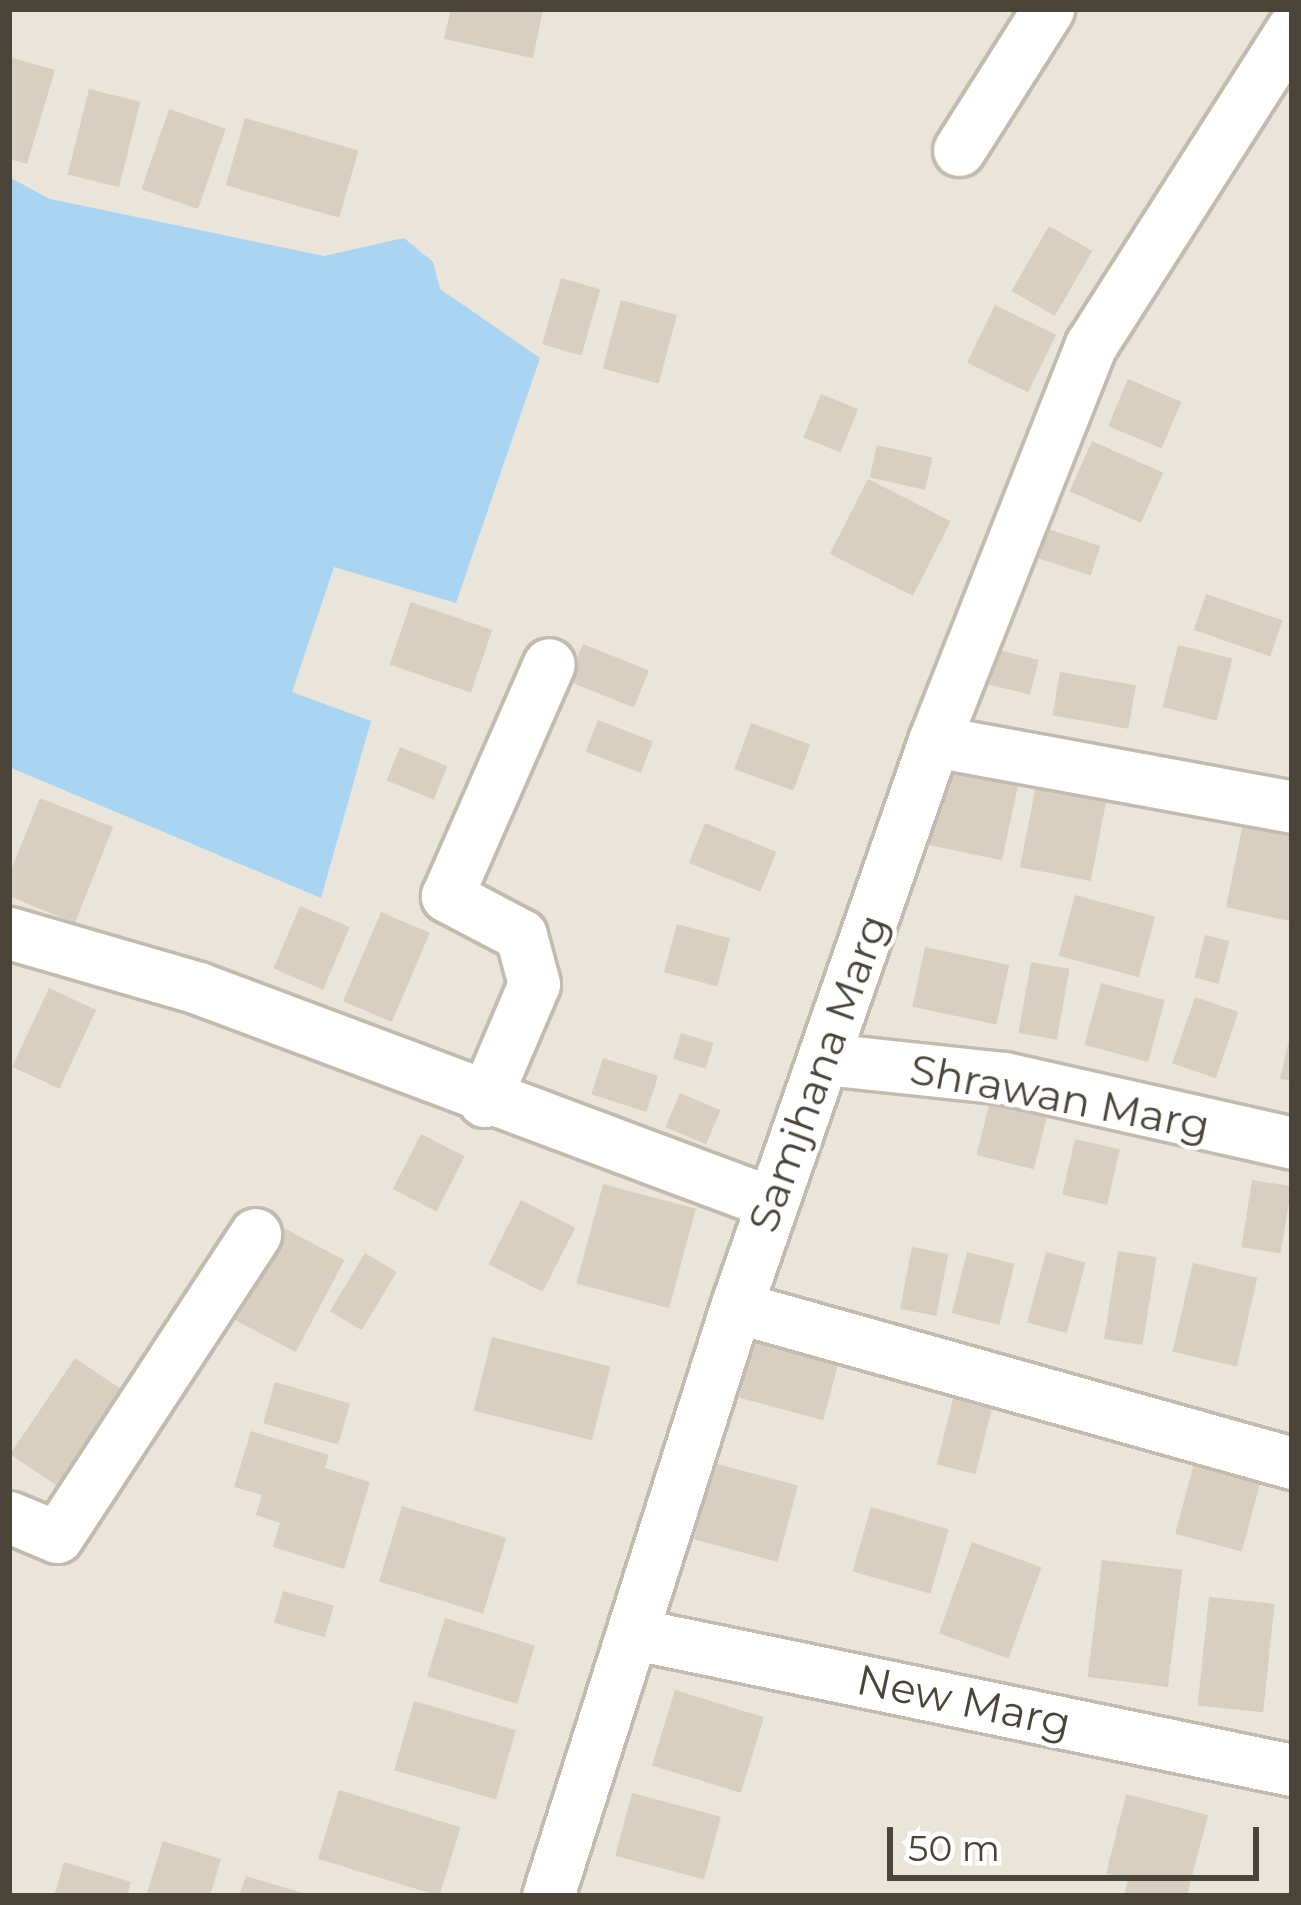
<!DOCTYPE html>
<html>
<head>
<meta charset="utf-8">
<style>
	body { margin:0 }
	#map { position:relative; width:1301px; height:1905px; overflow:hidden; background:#f6f3ec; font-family:Montserrat,sans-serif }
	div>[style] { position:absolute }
	.residential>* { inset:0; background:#eae5da; transform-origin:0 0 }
	.water>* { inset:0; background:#a9d4f2 }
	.building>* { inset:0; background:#d8cfc1; transform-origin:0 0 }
	.roads { filter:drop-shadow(3px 0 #c2bbae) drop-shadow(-3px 0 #c2bbae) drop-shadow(0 3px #c2bbae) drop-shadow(0 -3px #c2bbae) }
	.street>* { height:51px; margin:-25.5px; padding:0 25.5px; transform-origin:25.5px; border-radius:25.5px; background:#fff }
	span { translate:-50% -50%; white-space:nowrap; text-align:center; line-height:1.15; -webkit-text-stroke:9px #fff; paint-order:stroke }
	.street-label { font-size:42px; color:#4b4439 }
	.frame { position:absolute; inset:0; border:12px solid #4b4439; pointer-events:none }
	.scale { position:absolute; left:887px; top:1827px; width:372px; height:54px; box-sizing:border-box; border:6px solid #4b4439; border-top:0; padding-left:15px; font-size:36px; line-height:42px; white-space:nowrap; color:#4b4439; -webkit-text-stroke:9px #fff; paint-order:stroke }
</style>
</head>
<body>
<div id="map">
	<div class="residential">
		<div style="left:9px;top:9px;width:1283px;height:1887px"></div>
	</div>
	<div class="water">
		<div style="clip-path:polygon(9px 177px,50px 199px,324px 256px,404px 238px,433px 262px,440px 289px,540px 358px,456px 603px,334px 567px,292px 692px,371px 721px,321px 898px,9px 767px)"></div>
	</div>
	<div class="building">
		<div style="clip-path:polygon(451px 9px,543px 9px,533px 58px,444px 39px)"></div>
		<div style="clip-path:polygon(9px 57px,55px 70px,27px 164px,9px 159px)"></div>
		<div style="left:89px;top:89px;width:53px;height:88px;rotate:14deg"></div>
		<div style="left:169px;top:109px;width:60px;height:85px;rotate:19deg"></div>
		<div style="left:245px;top:118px;width:118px;height:70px;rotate:16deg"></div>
		<div style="left:1049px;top:226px;width:50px;height:75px;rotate:30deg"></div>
		<div style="left:561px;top:278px;width:41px;height:69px;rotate:16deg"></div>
		<div style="left:621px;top:300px;width:58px;height:71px;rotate:15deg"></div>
		<div style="left:995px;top:305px;width:68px;height:64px;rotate:26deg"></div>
		<div style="left:1128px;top:379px;width:58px;height:51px;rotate:23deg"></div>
		<div style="left:821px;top:394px;width:40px;height:47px;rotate:22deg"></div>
		<div style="left:1092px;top:441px;width:78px;height:55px;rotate:24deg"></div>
		<div style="left:877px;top:445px;width:57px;height:33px;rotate:13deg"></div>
		<div style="left:868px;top:479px;width:93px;height:84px;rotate:27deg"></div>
		<div style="left:1048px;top:529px;width:55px;height:31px;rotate:18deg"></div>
		<div style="left:1206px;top:594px;width:81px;height:38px;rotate:19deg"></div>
		<div style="left:411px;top:602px;width:86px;height:66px;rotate:19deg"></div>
		<div style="left:583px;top:644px;width:71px;height:40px;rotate:22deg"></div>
		<div style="left:1178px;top:645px;width:56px;height:64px;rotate:14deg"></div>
		<div style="left:995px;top:649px;width:45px;height:36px;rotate:14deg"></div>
		<div style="left:1060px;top:672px;width:77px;height:44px;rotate:10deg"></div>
		<div style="left:598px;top:720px;width:59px;height:34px;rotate:21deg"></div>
		<div style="left:751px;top:723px;width:63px;height:49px;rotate:20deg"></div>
		<div style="left:400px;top:747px;width:51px;height:36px;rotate:22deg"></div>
		<div style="left:939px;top:753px;width:84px;height:92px;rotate:12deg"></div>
		<div style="left:1037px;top:780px;width:72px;height:89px;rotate:11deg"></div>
		<div style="clip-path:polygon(40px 798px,113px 827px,75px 923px,9px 896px,9px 875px)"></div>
		<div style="clip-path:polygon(1244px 819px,1292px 830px,1289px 921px,1226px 907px)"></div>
		<div style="left:705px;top:823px;width:77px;height:43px;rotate:22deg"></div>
		<div style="left:1075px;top:895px;width:83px;height:63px;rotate:15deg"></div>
		<div style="left:300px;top:906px;width:54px;height:68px;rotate:23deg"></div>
		<div style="left:381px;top:912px;width:53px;height:97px;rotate:23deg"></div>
		<div style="left:677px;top:924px;width:55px;height:50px;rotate:15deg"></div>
		<div style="left:1205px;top:935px;width:25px;height:44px;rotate:14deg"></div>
		<div style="left:925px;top:947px;width:86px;height:61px;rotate:12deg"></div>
		<div style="left:1031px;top:962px;width:39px;height:72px;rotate:10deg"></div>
		<div style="left:1101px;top:983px;width:66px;height:64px;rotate:15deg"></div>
		<div style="left:49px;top:988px;width:52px;height:87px;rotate:25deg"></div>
		<div style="left:1195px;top:997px;width:46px;height:70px;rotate:19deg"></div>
		<div style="clip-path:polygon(1292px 1027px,1292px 1081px,1280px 1079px)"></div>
		<div style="left:681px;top:1033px;width:34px;height:27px;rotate:17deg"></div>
		<div style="left:603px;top:1058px;width:58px;height:38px;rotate:18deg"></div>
		<div style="left:680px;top:1093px;width:44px;height:37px;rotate:23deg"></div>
		<div style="left:992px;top:1093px;width:59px;height:64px;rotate:14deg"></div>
		<div style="left:421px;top:1134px;width:49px;height:62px;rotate:27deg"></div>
		<div style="left:1075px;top:1139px;width:46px;height:57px;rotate:13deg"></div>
		<div style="left:1252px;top:1180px;width:40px;height:68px;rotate:9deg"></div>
		<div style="left:603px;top:1184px;width:96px;height:103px;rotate:15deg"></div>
		<div style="left:521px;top:1200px;width:61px;height:72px;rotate:27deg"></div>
		<div style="left:280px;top:1226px;width:73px;height:104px;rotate:28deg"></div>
		<div style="left:912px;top:1247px;width:37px;height:63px;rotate:11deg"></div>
		<div style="left:1118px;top:1251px;width:39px;height:89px;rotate:9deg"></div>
		<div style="left:967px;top:1252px;width:49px;height:63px;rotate:14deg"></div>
		<div style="left:1046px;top:1252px;width:41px;height:73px;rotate:15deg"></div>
		<div style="left:365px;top:1253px;width:37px;height:68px;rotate:31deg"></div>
		<div style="left:1193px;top:1263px;width:66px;height:91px;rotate:13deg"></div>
		<div style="left:757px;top:1331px;width:87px;height:69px;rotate:15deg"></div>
		<div style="left:492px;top:1337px;width:122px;height:76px;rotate:14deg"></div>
		<div style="left:75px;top:1358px;width:72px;height:116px;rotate:34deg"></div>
		<div style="left:275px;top:1382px;width:78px;height:43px;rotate:16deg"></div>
		<div style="left:957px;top:1383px;width:40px;height:84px;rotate:14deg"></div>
		<div style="clip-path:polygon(251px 1431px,329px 1455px,325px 1468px,370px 1482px,344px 1569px,273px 1547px,280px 1523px,256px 1515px,262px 1495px,234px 1487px)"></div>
		<div style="left:1200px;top:1441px;width:69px;height:96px;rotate:15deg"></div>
		<div style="left:714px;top:1463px;width:87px;height:79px;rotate:15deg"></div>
		<div style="left:402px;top:1506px;width:109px;height:79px;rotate:17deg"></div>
		<div style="left:871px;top:1507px;width:81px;height:67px;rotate:16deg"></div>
		<div style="left:972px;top:1542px;width:74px;height:97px;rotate:20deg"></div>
		<div style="left:1102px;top:1560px;width:81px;height:118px;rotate:7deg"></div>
		<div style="left:283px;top:1591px;width:53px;height:33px;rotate:16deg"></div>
		<div style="left:1209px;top:1597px;width:66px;height:109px;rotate:6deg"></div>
		<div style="left:445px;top:1618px;width:94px;height:61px;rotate:17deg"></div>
		<div style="left:675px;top:1690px;width:93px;height:79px;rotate:17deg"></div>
		<div style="left:414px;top:1701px;width:106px;height:72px;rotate:16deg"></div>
		<div style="left:339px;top:1790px;width:127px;height:72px;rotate:17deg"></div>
		<div style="left:632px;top:1793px;width:92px;height:65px;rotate:15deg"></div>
		<div style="clip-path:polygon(1126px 1794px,1208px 1815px,1187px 1896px,1124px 1896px,1128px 1879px,1106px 1874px)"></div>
		<div style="clip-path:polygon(163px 1841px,221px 1859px,210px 1896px,146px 1896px)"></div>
		<div style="clip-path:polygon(64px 1862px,131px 1882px,127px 1896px,54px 1896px)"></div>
		<div style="clip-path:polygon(246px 1876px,310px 1895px,310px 1896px,239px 1896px)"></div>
	</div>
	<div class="roads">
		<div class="street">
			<div style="left:959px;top:150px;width:167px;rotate:-57.7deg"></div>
			<div style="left:934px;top:741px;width:364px;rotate:10.4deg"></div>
			<div style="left:9px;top:933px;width:197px;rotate:16.2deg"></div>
			<div style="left:198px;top:988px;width:613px;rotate:20.53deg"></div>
			<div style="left:826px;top:1059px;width:179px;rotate:6.1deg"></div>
			<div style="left:1004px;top:1078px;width:295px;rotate:12.7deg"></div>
			<div style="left:484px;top:1101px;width:127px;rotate:-66.9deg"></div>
			<div style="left:534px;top:984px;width:51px;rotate:-104.9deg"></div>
			<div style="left:521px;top:935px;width:84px;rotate:-152.2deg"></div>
			<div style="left:447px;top:896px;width:253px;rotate:-66.3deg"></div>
			<div style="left:736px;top:1307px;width:577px;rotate:15.67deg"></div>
			<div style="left:9px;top:1517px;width:52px;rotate:22.6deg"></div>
			<div style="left:57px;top:1537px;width:362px;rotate:-56.8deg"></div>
			<div style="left:635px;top:1634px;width:671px;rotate:11.7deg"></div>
			<div style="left:548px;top:1896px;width:618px;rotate:-72.3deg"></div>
			<div style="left:736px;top:1307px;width:600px;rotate:-70.72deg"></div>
			<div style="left:934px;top:741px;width:426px;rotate:-68.4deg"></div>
			<div style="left:1091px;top:345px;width:375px;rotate:-57.5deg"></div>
		</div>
	</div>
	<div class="street-label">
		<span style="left:818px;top:1073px;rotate:-70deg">Samjhana Marg</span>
		<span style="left:1060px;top:1097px;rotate:11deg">Shrawan Marg</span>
		<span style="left:964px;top:1701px;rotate:12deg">New Marg</span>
	</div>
	<div class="frame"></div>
	<div class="scale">50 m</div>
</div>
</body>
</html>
